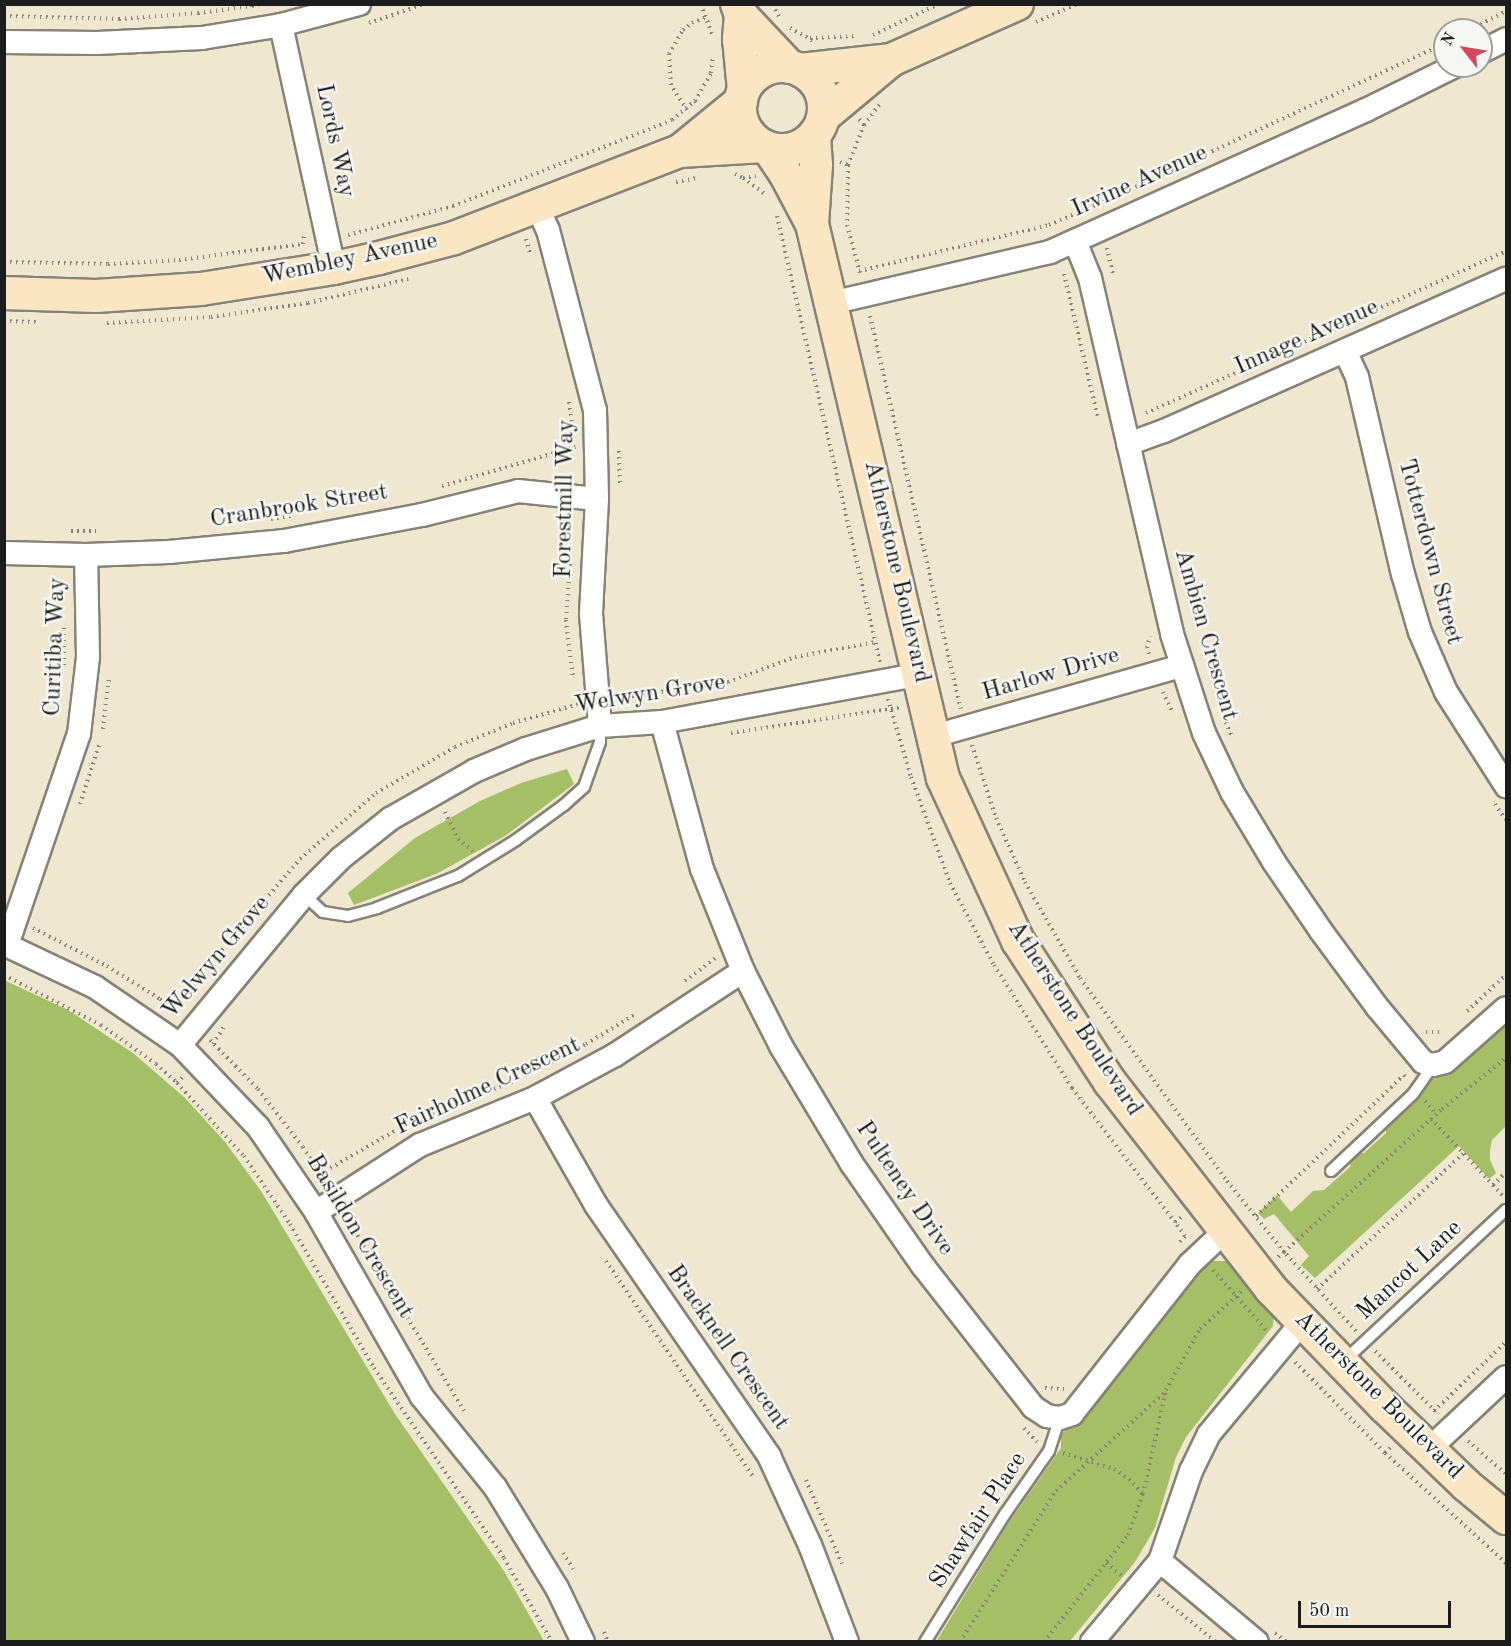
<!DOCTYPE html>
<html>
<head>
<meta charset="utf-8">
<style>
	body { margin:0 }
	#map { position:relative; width:1511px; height:1646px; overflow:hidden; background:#efe7cf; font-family:"Old Standard TT",serif }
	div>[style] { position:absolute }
	.green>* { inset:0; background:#a4bf65 }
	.path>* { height:4px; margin-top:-2px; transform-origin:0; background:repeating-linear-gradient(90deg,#868276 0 1.5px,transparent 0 6px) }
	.roads { filter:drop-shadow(2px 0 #868276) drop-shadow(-2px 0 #868276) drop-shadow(0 2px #868276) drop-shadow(0 -2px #868276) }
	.lane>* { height:10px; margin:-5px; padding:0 5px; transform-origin:5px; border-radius:5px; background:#fff }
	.street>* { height:22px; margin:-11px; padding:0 11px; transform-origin:11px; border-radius:11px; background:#fff }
	.secondary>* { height:32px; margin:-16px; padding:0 16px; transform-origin:16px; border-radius:16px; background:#fbe6c4 }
	.secondary>.ring { margin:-16px; padding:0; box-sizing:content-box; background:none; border:32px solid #fbe6c4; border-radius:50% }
	span { translate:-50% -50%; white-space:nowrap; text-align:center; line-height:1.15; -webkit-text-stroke:5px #f6f6f2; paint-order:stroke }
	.street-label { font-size:24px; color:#1c1c1c }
	.frame { position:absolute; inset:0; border:6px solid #1c1c1c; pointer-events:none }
	.north { position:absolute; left:1433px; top:18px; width:60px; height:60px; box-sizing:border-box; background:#f6f6f2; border:2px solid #9f9f9c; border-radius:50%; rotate:301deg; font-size:16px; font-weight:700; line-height:24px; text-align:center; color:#1c1c1c }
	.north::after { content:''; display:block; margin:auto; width:21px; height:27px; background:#d1495b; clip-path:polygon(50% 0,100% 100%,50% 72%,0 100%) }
	.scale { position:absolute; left:1298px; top:1601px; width:153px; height:27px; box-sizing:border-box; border:3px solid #1c1c1c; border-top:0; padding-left:8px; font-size:18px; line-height:21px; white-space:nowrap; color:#1c1c1c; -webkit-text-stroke:4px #f6f6f2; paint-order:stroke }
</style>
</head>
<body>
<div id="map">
	<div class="green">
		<div style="clip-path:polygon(567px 769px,574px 784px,505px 836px,436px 874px,354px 905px,348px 893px,415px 838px,480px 801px,521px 783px)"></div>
		<div style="clip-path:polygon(4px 980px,68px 1010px,133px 1053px,185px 1098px,225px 1142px,261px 1191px,395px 1414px,504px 1571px,544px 1641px,5px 1641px)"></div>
		<div style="clip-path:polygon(1506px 1015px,1506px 1126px,1492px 1140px,1490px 1150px,1490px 1160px,1496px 1173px,1489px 1179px,1459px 1146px,1315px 1278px,1301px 1265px,1309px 1256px,1274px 1214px,1264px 1219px,1258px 1213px,1277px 1195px,1291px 1212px,1313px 1191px,1324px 1190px,1350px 1167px,1351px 1159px,1357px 1153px,1364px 1153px,1386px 1133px,1386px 1127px,1415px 1100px,1430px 1079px,1442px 1075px)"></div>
		<div style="clip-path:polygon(1212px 1261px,1227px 1261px,1274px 1315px,1273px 1326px,1186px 1437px,1176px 1457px,1155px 1528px,1135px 1562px,1070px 1641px,936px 1642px,1007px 1525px,1061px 1448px,1061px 1434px,1077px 1422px,1196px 1271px)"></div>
	</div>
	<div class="path">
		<div style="left:701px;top:4px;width:33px;rotate:70deg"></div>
		<div style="left:773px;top:4px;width:14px;rotate:65deg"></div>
		<div style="left:252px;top:6px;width:8px;rotate:-14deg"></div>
		<div style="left:4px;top:16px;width:115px;rotate:1.5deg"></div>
		<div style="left:119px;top:19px;width:79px;rotate:-4.3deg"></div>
		<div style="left:198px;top:13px;width:54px;rotate:-7.4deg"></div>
		<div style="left:252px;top:6px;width:3px;rotate:90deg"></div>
		<div style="left:1036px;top:22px;width:45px;rotate:-23.7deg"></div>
		<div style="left:369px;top:23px;width:58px;rotate:-19.1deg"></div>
		<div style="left:790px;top:28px;width:29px;rotate:29deg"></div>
		<div style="left:1470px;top:30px;width:41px;rotate:-27.8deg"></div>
		<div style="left:873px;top:35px;width:73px;rotate:-25.2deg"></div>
		<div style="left:810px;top:38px;width:46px;rotate:-2.5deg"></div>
		<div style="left:695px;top:101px;width:32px;rotate:-60deg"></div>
		<div style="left:711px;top:73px;width:16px;rotate:-83deg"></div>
		<div style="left:687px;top:110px;width:30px;rotate:-123deg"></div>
		<div style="left:671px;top:85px;width:31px;rotate:-94deg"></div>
		<div style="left:669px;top:54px;width:28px;rotate:-60deg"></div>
		<div style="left:683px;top:30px;width:11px;rotate:-38deg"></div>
		<div style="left:692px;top:23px;width:15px;rotate:-23deg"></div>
		<div style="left:864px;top:125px;width:26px;rotate:-53deg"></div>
		<div style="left:840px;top:162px;width:9px;rotate:21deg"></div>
		<div style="left:848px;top:165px;width:43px;rotate:-68.2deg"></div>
		<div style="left:864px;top:125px;width:9px;rotate:-131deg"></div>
		<div style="left:848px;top:165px;width:60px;rotate:91deg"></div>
		<div style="left:847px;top:225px;width:53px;rotate:74.6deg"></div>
		<div style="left:735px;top:174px;width:9px;rotate:27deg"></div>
		<div style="left:743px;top:178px;width:13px;rotate:-9deg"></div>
		<div style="left:743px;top:178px;width:29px;rotate:36deg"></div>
		<div style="left:676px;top:182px;width:20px;rotate:-11deg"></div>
		<div style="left:1103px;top:202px;width:377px;rotate:-24.9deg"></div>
		<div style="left:777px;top:216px;width:458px;rotate:77deg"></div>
		<div style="left:348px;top:235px;width:109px;rotate:-15.4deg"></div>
		<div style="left:453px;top:206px;width:235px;rotate:-21.4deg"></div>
		<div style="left:672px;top:120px;width:30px;rotate:-40deg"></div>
		<div style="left:695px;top:101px;width:6px;rotate:45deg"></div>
		<div style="left:526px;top:239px;width:15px;rotate:74deg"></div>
		<div style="left:1107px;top:248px;width:26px;rotate:77deg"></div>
		<div style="left:4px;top:262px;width:104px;rotate:1.1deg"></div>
		<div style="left:108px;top:264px;width:71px;rotate:-3.2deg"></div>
		<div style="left:179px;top:260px;width:125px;rotate:-7.4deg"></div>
		<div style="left:303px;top:244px;width:8px;rotate:-83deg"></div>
		<div style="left:859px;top:271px;width:195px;rotate:-13.6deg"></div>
		<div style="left:1049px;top:225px;width:59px;rotate:-23.1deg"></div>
		<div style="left:1064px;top:274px;width:148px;rotate:76.7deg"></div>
		<div style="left:870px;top:316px;width:403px;rotate:77deg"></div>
		<div style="left:4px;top:321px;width:36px;rotate:2deg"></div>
		<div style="left:107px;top:323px;width:104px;rotate:-3.3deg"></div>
		<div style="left:211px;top:317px;width:98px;rotate:-8.2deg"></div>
		<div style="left:308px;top:303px;width:103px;rotate:-13.5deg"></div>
		<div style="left:569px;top:402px;width:20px;rotate:81deg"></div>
		<div style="left:1146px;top:413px;width:395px;rotate:-24.2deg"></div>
		<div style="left:619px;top:451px;width:32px;rotate:88deg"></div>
		<div style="left:442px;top:486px;width:139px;rotate:-16.3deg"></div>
		<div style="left:271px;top:519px;width:20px;rotate:-9deg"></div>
		<div style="left:71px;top:531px;width:29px"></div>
		<div style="left:571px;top:546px;width:74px;rotate:93.9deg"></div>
		<div style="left:566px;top:620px;width:59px;rotate:83.2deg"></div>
		<div style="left:1149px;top:654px;width:6px;rotate:-108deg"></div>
		<div style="left:1147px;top:648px;width:12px;rotate:-76deg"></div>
		<div style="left:64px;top:665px;width:37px;rotate:-90deg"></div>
		<div style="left:1163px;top:692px;width:23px;rotate:65deg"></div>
		<div style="left:626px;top:697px;width:103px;rotate:-8.4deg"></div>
		<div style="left:728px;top:682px;width:72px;rotate:-20.5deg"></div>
		<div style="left:795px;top:657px;width:81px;rotate:-10.6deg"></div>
		<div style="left:616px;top:699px;width:10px;rotate:-11deg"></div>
		<div style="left:626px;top:697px;width:7px;rotate:82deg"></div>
		<div style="left:888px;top:699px;width:81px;rotate:73.6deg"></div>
		<div style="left:911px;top:777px;width:113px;rotate:69.8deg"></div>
		<div style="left:950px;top:883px;width:93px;rotate:61.8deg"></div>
		<div style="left:994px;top:965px;width:146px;rotate:57.6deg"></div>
		<div style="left:1072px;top:1088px;width:169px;rotate:52.5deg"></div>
		<div style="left:1221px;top:711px;width:28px;rotate:67deg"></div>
		<div style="left:103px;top:729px;width:52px;rotate:-83.4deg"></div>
		<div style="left:731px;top:733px;width:173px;rotate:-8.6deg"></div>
		<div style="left:972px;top:745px;width:77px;rotate:71.8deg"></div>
		<div style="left:996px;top:818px;width:70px;rotate:65.6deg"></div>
		<div style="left:1025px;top:882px;width:111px;rotate:60.2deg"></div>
		<div style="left:1080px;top:978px;width:251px;rotate:54.1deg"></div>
		<div style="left:1227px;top:1181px;width:91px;rotate:51.2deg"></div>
		<div style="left:1284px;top:1252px;width:8px;rotate:140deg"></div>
		<div style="left:80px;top:804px;width:62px;rotate:-72.1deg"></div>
		<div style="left:1495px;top:804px;width:19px;rotate:55deg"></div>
		<div style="left:445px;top:812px;width:30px;rotate:64deg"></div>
		<div style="left:458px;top:839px;width:19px;rotate:39deg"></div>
		<div style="left:33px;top:928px;width:83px;rotate:27.2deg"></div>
		<div style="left:107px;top:966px;width:62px;rotate:31.9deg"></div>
		<div style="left:160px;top:999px;width:24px;rotate:38deg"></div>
		<div style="left:4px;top:975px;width:109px;rotate:27.3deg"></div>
		<div style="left:101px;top:1025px;width:67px;rotate:35.3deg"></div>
		<div style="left:156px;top:1064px;width:28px;rotate:42deg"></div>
		<div style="left:177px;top:1083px;width:99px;rotate:47.5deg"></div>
		<div style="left:244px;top:1156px;width:82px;rotate:55.9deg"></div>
		<div style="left:290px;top:1224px;width:167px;rotate:59.7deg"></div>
		<div style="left:374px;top:1368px;width:230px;rotate:55.6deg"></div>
		<div style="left:504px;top:1558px;width:97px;rotate:60.3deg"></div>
		<div style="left:685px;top:981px;width:38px;rotate:-37deg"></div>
		<div style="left:171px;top:1009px;width:198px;rotate:-49.3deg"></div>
		<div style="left:300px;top:859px;width:101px;rotate:-41deg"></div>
		<div style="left:376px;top:793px;width:91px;rotate:-30.2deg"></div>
		<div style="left:455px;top:747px;width:63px;rotate:-22.5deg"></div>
		<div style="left:513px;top:723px;width:69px;rotate:-16.1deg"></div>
		<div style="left:1467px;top:1011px;width:53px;rotate:-42.7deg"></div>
		<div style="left:1426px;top:1032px;width:18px"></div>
		<div style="left:210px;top:1040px;width:69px;rotate:45.6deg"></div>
		<div style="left:258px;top:1089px;width:73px;rotate:52.2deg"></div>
		<div style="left:303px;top:1147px;width:42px;rotate:58.6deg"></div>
		<div style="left:213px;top:1044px;width:22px;rotate:-58deg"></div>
		<div style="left:177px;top:1083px;width:10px;rotate:-45deg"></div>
		<div style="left:1425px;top:1101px;width:17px;rotate:50deg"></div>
		<div style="left:1431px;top:1119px;width:91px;rotate:46.8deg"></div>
		<div style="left:1493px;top:1185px;width:18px;rotate:-45deg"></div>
		<div style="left:320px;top:1174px;width:98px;rotate:-30deg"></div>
		<div style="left:405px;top:1125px;width:118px;rotate:-22deg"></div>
		<div style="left:514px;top:1081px;width:81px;rotate:-27.2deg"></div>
		<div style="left:586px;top:1044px;width:56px;rotate:-31.1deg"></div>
		<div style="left:1493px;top:1185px;width:15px;rotate:48deg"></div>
		<div style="left:345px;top:1215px;width:229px;rotate:58.7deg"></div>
		<div style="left:1256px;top:1216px;width:204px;rotate:-43.6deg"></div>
		<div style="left:1404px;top:1075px;width:5px;rotate:53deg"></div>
		<div style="left:1180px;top:1242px;width:8px;rotate:-50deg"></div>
		<div style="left:1185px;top:1236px;width:17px;rotate:-126deg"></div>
		<div style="left:1175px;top:1222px;width:11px;rotate:-38deg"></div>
		<div style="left:606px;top:1261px;width:263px;rotate:55.7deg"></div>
		<div style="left:1213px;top:1270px;width:83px;rotate:48.4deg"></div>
		<div style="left:1317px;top:1289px;width:199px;rotate:-42.8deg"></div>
		<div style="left:1356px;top:1331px;width:107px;rotate:-132.3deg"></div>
		<div style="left:1284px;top:1252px;width:213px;rotate:-42.1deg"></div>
		<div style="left:1442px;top:1109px;width:82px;rotate:-38.6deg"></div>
		<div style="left:1375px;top:1351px;width:89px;rotate:45deg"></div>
		<div style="left:1295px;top:1362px;width:128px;rotate:45.3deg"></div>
		<div style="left:1385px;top:1453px;width:8px;rotate:-45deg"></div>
		<div style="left:1045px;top:1388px;width:19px;rotate:3deg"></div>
		<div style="left:1434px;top:1411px;width:100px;rotate:-43.8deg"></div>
		<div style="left:1024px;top:1428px;width:19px;rotate:47deg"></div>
		<div style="left:1468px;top:1441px;width:50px;rotate:41deg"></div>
		<div style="left:1063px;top:1453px;width:53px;rotate:17.4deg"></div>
		<div style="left:1114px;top:1469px;width:18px;rotate:34deg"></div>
		<div style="left:1129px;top:1479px;width:21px;rotate:47deg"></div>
		<div style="left:1385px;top:1453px;width:164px;rotate:42.3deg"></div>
		<div style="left:806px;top:1480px;width:91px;rotate:66.8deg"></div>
		<div style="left:563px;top:1553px;width:19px;rotate:58deg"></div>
		<div style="left:1106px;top:1563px;width:21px;rotate:39deg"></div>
		<div style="left:1158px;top:1595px;width:75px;rotate:39deg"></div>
		<div style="left:604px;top:1632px;width:11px;rotate:68deg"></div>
		<div style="left:1275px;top:1633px;width:15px;rotate:37deg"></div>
		<div style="left:960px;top:1642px;width:179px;rotate:-57.6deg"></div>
		<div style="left:1056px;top:1491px;width:147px;rotate:-42.2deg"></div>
		<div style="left:1044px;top:1642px;width:136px;rotate:-51.9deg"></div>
		<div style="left:1128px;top:1535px;width:44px;rotate:-69.9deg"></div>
		<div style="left:1143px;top:1494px;width:107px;rotate:-77.5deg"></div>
		<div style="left:1166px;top:1390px;width:70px;rotate:-60.9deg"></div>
		<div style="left:1200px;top:1329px;width:57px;rotate:-42.1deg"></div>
	</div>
	<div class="roads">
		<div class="lane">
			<div style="left:304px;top:895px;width:25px;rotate:42deg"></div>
			<div style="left:323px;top:912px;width:25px;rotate:9deg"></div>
			<div style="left:348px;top:916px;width:30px;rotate:-15deg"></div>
			<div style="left:377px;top:908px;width:87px;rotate:-21.6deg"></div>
			<div style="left:458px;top:876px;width:68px;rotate:-31.8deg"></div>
			<div style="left:516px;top:840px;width:59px;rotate:-36.1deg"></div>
			<div style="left:564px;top:805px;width:27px;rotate:-42deg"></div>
			<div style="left:584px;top:787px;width:48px;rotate:-70.4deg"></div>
			<div style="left:600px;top:742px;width:16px;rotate:-90deg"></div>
			<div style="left:1331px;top:1171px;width:112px;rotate:-43.2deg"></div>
			<div style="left:1413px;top:1094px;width:35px;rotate:-55deg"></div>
			<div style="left:1345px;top:1360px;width:220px;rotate:-43deg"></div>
			<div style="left:925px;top:1642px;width:151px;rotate:-58deg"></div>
			<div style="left:1005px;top:1514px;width:77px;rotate:-55.1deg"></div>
			<div style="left:1049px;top:1451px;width:35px;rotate:-72deg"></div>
		</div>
		<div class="street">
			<div style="left:281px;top:25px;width:249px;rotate:77.7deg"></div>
			<div style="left:4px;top:42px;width:93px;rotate:0.6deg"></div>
			<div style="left:97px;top:43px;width:105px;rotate:-2.7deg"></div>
			<div style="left:202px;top:38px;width:80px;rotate:-9.3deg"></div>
			<div style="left:281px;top:25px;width:81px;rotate:-15.1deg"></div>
			<div style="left:1481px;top:52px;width:28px;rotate:-27deg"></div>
			<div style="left:538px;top:208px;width:24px;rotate:66deg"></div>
			<div style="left:548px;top:230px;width:186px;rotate:75.4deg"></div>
			<div style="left:595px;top:410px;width:89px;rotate:88.7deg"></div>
			<div style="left:597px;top:499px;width:115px;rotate:93deg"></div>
			<div style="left:591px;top:614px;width:112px;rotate:85.4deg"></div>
			<div style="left:1075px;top:241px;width:40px;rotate:68deg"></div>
			<div style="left:1090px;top:278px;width:365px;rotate:77deg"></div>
			<div style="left:1172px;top:634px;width:104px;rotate:72.1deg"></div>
			<div style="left:1204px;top:733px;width:65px;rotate:64.6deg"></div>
			<div style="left:1232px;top:792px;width:82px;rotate:59deg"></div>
			<div style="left:1274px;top:862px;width:83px;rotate:55.7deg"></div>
			<div style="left:1321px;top:931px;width:96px;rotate:53.5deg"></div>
			<div style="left:1378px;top:1008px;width:70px;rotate:50.2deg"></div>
			<div style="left:1423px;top:1062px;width:10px;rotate:17deg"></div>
			<div style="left:1433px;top:1065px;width:12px;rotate:-14deg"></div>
			<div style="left:1445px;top:1062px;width:81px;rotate:-41.5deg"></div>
			<div style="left:831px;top:303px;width:225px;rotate:-13.1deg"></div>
			<div style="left:1050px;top:252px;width:346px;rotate:-24.2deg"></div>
			<div style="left:1366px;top:110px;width:99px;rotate:-26.3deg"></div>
			<div style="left:1345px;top:351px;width:29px;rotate:65deg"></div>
			<div style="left:1357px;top:377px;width:202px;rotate:76.9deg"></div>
			<div style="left:1403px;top:574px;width:60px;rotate:73.7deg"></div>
			<div style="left:1420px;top:632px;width:65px;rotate:66.6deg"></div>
			<div style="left:1446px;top:692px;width:112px;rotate:57.4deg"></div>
			<div style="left:1128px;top:444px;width:38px;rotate:-20deg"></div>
			<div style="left:1164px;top:431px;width:374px;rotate:-24deg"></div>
			<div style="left:4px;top:553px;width:82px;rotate:1.4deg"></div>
			<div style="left:86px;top:555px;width:83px;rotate:-2.1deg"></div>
			<div style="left:169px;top:552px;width:116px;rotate:-5.5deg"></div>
			<div style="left:284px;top:541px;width:140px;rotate:-10.7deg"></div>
			<div style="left:422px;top:515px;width:99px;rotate:-14deg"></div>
			<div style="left:518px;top:491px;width:79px;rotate:5.8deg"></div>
			<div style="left:662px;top:722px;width:152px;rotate:74.8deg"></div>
			<div style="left:702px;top:869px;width:110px;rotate:68.1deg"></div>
			<div style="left:743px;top:971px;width:84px;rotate:63.1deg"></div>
			<div style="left:781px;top:1046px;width:138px;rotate:59deg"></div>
			<div style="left:852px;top:1164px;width:124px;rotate:55.2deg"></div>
			<div style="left:923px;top:1266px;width:179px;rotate:52deg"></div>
			<div style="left:1033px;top:1407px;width:17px;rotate:33deg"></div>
			<div style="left:1047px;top:1416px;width:13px;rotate:9deg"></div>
			<div style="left:1060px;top:1418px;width:13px;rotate:-18deg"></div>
			<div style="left:1072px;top:1414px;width:191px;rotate:-51.8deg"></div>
			<div style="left:1190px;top:1264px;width:48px;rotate:-43.3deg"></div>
			<div style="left:934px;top:736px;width:258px;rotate:-15.8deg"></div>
			<div style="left:4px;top:944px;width:101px;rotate:25.3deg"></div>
			<div style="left:95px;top:987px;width:103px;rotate:34.3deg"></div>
			<div style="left:180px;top:1045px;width:113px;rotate:46.4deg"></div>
			<div style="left:258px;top:1127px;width:103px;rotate:55.7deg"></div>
			<div style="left:316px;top:1212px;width:213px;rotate:60.2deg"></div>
			<div style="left:422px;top:1397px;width:116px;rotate:51deg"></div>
			<div style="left:495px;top:1487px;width:119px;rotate:58.5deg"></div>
			<div style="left:557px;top:1588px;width:60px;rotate:64.3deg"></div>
			<div style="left:7px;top:945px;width:223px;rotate:-71.2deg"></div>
			<div style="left:79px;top:734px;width:78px;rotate:-83.3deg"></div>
			<div style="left:88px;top:657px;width:102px;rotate:-91.1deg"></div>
			<div style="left:180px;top:1045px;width:195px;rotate:-50.4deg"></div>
			<div style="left:304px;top:895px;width:52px;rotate:-45deg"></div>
			<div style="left:341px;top:858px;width:63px;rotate:-38.5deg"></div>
			<div style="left:390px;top:819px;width:97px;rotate:-29.7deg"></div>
			<div style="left:474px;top:771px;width:56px;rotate:-22.9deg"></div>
			<div style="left:526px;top:749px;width:77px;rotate:-17.3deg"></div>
			<div style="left:600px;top:726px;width:62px;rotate:-3.7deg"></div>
			<div style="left:662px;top:722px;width:263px;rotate:-10.5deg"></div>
			<div style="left:535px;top:1098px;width:123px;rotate:60.3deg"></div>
			<div style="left:596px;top:1205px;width:305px;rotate:55.4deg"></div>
			<div style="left:769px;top:1456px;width:98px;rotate:65.3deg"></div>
			<div style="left:810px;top:1545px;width:104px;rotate:69.1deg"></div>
			<div style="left:316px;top:1212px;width:124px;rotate:-32.8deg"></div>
			<div style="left:420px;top:1145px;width:124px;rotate:-22.2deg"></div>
			<div style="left:535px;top:1098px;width:91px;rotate:-28.3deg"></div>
			<div style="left:615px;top:1055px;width:153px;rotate:-33.3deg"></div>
			<div style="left:1429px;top:1449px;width:105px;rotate:-43.1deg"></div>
			<div style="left:1160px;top:1561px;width:126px;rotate:39.9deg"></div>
			<div style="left:1092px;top:1642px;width:106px;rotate:-50deg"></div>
			<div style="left:1160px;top:1561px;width:95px;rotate:-71deg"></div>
			<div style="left:1191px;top:1471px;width:41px;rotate:-64.1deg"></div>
			<div style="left:1209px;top:1434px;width:147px;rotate:-50.2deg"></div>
		</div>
		<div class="secondary">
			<div style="left:737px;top:4px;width:12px;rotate:70deg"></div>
			<div style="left:741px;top:15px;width:71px;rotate:46.7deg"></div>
			<div style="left:741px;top:15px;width:24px;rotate:95deg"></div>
			<div style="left:739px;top:39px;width:51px;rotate:84.4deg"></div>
			<div class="ring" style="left:740px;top:66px;width:52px;height:52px"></div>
			<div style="left:800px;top:70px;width:92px;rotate:-6.3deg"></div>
			<div style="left:824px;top:116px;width:87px;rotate:-39.9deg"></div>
			<div style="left:891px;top:60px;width:138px;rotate:-24deg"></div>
			<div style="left:768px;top:148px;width:30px;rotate:56deg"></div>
			<div style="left:785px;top:173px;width:58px;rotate:62.1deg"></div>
			<div style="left:812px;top:224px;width:569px;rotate:76.7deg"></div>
			<div style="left:943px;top:778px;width:179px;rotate:65.3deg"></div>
			<div style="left:1018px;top:941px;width:168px;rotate:56.9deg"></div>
			<div style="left:1110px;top:1082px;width:262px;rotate:52.1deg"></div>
			<div style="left:1271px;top:1289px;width:163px;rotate:46deg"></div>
			<div style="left:1384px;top:1406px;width:114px;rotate:43.9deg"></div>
			<div style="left:1466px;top:1485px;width:52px;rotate:39.5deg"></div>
			<div style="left:680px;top:151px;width:84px;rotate:-3.4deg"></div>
			<div style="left:812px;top:224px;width:59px;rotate:-86.1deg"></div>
			<div style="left:816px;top:165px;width:29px;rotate:-94deg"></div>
			<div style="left:4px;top:293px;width:92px;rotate:1.9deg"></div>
			<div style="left:96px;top:296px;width:105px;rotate:-3.8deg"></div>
			<div style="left:201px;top:289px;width:135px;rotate:-9deg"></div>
			<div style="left:334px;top:268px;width:46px;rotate:-12.5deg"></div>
			<div style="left:379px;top:258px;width:78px;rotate:-14.9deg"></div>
			<div style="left:454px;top:238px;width:242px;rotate:-21.1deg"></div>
			<div style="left:680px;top:151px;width:79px;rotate:-39.3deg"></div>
		</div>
	</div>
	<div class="street-label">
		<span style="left:334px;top:141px;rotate:78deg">Lords Way</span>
		<span style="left:1140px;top:182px;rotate:-24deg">Irvine Avenue</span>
		<span style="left:350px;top:260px;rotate:-12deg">Wembley Avenue</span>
		<span style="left:1307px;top:338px;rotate:-24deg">Innage Avenue</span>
		<span style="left:566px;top:499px;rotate:-89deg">Forestmill Way</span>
		<span style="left:299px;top:507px;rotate:-9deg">Cranbrook Street</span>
		<span style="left:1429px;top:552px;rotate:75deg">Totterdown Street</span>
		<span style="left:896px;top:572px;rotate:77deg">Atherstone Boulevard</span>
		<span style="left:1205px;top:635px;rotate:74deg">Ambien Crescent</span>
		<span style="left:56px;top:647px;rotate:-88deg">Curitiba Way</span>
		<span style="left:1051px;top:675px;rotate:-16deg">Harlow Drive</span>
		<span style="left:650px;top:695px;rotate:-9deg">Welwyn Grove</span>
		<span style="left:217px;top:958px;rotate:-50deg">Welwyn Grove</span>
		<span style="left:1074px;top:1019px;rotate:57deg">Atherstone Boulevard</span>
		<span style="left:488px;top:1087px;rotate:-25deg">Fairholme Crescent</span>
		<span style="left:904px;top:1189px;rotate:56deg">Pulteney Drive</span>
		<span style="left:359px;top:1237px;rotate:59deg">Basildon Crescent</span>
		<span style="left:1410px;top:1271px;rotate:-43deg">Mancot Lane</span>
		<span style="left:727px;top:1348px;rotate:55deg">Bracknell Crescent</span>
		<span style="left:1378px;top:1396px;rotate:45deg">Atherstone Boulevard</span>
		<span style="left:979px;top:1521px;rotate:-57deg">Shawfair Place</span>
	</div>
	<div class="frame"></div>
	<div class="north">N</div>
	<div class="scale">50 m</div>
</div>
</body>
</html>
